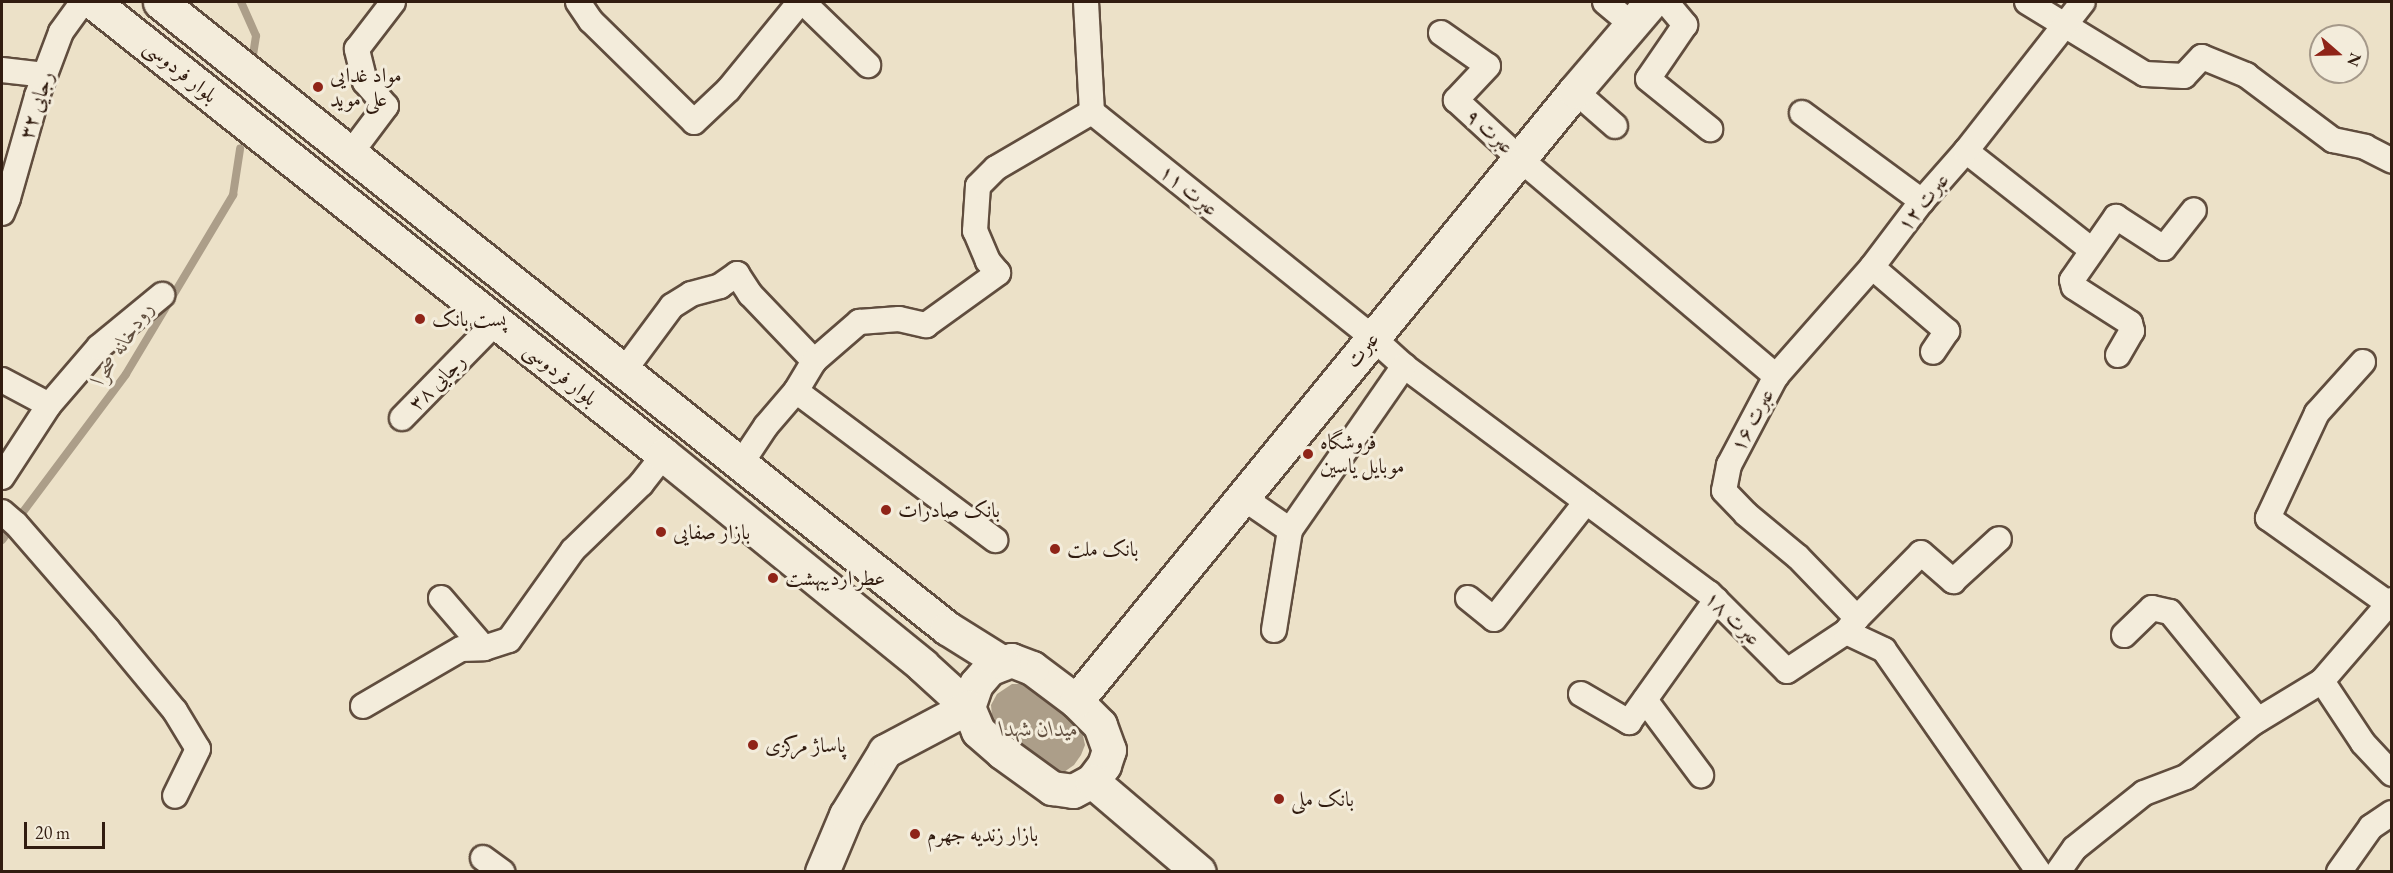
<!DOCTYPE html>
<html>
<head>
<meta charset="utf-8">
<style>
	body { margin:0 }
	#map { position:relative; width:2393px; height:873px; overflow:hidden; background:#ece1c8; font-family:"EB Garamond",Amiri,serif }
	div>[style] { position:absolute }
	.water>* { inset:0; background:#ac9e89 }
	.stream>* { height:8px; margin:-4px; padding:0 4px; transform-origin:4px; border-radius:4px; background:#ac9e89 }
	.roads { filter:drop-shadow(2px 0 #604d3e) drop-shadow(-2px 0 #604d3e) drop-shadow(0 2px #604d3e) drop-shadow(0 -2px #604d3e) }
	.street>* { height:24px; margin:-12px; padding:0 12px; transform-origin:12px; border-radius:12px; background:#f3ecdb }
	.secondary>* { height:33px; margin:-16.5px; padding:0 16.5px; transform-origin:16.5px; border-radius:16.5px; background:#f3ecdb }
	.dots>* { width:16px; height:16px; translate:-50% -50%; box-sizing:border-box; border:3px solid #f3ecdb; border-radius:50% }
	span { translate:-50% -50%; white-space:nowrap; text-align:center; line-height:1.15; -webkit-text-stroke:6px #f3ecdb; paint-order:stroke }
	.street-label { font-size:21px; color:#311c10 }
	.poi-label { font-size:21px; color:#311c10 }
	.left { translate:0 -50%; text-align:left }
	.water-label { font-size:22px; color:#625040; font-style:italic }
	.frame { position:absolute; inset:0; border:3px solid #311c10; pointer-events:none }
	.north { position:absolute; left:2309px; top:24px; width:60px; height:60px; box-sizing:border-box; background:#f3ecdb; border:2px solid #a5998a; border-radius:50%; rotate:110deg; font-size:16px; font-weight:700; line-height:24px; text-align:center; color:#311c10 }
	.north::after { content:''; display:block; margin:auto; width:21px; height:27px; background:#8f2418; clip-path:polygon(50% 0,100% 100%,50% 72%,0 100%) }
	.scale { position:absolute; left:24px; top:822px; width:81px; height:27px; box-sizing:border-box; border:3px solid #311c10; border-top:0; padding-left:8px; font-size:18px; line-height:21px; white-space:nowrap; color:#311c10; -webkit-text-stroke:4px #f3ecdb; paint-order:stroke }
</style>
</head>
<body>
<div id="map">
	<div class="water">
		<div style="clip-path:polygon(1012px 684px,1022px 684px,1035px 691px,1082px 731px,1085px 745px,1081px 755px,1074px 765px,1064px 772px,1054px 771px,1044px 765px,996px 726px,992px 716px,991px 705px,997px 694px)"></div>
	</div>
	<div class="stream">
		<div style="left:241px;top:2px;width:37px;rotate:66deg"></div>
		<div style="left:256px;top:36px;width:18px;rotate:99deg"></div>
		<div style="left:2px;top:540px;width:207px;rotate:-53.2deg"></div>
		<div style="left:126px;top:374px;width:209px;rotate:-59.1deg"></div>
		<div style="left:233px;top:195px;width:47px;rotate:-81.3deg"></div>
	</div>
	<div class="roads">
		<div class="street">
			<div style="left:578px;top:2px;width:23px;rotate:56deg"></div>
			<div style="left:591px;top:21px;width:144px;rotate:44.4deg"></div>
			<div style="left:694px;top:122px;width:47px;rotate:-43.3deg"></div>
			<div style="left:728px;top:90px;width:107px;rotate:-50.7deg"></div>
			<div style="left:796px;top:7px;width:9px;rotate:-18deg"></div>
			<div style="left:805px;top:4px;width:88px;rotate:44.1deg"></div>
			<div style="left:1086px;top:2px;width:110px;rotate:86.9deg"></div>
			<div style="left:1092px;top:112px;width:359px;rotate:38.8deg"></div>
			<div style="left:1372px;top:337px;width:43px;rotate:42.2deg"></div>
			<div style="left:1404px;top:366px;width:380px;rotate:36.7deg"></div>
			<div style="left:1709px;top:593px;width:110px;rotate:45deg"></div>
			<div style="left:1787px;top:671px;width:71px;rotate:-33.5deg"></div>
			<div style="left:1846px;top:632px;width:42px;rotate:25.3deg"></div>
			<div style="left:1884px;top:650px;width:271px;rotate:55.1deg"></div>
			<div style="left:1605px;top:2px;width:34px;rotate:40deg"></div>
			<div style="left:1666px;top:2px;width:30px;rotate:50deg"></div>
			<div style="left:1685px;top:25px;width:65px;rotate:124.4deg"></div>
			<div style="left:1648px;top:79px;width:80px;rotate:38.9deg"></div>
			<div style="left:2027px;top:2px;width:138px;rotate:31.4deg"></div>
			<div style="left:2145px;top:74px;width:39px;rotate:3deg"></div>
			<div style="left:2184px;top:76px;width:26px;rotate:-47deg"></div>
			<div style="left:2202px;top:57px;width:48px;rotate:22.2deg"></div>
			<div style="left:2246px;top:75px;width:109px;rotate:36.8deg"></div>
			<div style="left:2333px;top:140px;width:33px;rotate:12deg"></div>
			<div style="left:2365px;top:147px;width:30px;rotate:27deg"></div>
			<div style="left:1441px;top:33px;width:57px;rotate:35.1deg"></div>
			<div style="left:1488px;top:66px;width:47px;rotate:133.3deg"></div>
			<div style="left:1456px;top:100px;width:87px;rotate:42.7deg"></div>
			<div style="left:1520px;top:159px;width:336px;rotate:40.3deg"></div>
			<div style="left:1776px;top:376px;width:101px;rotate:117.8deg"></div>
			<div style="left:1729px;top:465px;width:26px;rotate:101deg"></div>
			<div style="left:1724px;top:491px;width:32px;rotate:46deg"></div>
			<div style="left:1746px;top:514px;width:67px;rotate:39.6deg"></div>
			<div style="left:1798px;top:557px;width:85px;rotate:46deg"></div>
			<div style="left:1857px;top:618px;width:18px;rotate:128deg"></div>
			<div style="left:2px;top:70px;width:43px;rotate:6.6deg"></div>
			<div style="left:1575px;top:91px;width:53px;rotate:41.2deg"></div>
			<div style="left:1802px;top:113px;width:149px;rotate:36.3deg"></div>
			<div style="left:1966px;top:151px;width:160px;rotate:38.2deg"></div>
			<div style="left:350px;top:154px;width:60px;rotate:-53.1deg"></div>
			<div style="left:386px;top:106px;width:32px;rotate:-131deg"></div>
			<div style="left:365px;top:82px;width:34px;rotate:-104deg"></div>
			<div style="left:357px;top:49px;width:59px;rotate:-52.5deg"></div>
			<div style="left:2px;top:213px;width:16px;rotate:-68deg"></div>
			<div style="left:8px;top:198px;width:106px;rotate:-74.1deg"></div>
			<div style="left:37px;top:96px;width:68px;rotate:-69.4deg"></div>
			<div style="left:61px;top:32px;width:37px;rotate:-54deg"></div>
			<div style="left:1872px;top:267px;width:99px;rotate:40.5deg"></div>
			<div style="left:1947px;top:331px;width:25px;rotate:124deg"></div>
			<div style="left:2118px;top:355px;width:28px;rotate:-60deg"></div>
			<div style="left:2132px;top:331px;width:8px;rotate:-104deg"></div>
			<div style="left:2130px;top:323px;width:67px;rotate:-147.3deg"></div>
			<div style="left:2074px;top:287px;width:7px;rotate:-106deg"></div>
			<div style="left:2072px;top:280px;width:77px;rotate:-55.1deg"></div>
			<div style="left:2116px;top:217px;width:57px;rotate:32.9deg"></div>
			<div style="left:2164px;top:248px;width:48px;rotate:-51.7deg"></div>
			<div style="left:2363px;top:362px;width:69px;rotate:132deg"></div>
			<div style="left:2317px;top:413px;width:116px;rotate:115deg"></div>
			<div style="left:2268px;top:518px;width:148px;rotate:35.4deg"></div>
			<div style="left:623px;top:372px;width:82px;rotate:-53.4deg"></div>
			<div style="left:672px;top:306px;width:22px;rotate:-32deg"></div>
			<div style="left:691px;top:294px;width:30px;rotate:-15deg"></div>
			<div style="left:720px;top:286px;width:21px;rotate:-35deg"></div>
			<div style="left:737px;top:274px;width:24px;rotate:57deg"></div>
			<div style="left:750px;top:294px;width:93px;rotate:46.3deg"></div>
			<div style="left:1776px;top:376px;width:145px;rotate:-48.6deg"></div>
			<div style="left:1872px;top:267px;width:83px;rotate:-52.9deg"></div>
			<div style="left:1922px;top:201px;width:67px;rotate:-48.7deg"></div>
			<div style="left:1966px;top:151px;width:189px;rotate:-51.9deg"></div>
			<div style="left:2px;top:380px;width:53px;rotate:28deg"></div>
			<div style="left:796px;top:391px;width:249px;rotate:36.8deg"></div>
			<div style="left:402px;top:418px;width:134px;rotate:-45.6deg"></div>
			<div style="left:740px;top:465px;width:47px;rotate:-56.3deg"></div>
			<div style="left:766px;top:426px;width:46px;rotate:-49.4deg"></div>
			<div style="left:796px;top:391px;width:35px;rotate:-59deg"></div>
			<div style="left:814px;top:361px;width:60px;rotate:-40.9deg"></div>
			<div style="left:859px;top:322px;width:40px;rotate:-4.3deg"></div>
			<div style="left:899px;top:319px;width:28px;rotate:13deg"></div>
			<div style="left:926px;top:325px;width:89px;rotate:-35.8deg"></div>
			<div style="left:998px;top:273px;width:16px;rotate:-130deg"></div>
			<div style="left:988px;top:261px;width:33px;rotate:-113deg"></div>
			<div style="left:975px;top:231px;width:45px;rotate:-86.2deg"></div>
			<div style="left:978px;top:186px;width:25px;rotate:-45deg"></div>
			<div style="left:996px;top:168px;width:111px;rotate:-30.3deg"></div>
			<div style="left:2px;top:477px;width:86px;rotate:-56.9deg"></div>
			<div style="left:49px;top:405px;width:77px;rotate:-49.2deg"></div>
			<div style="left:99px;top:347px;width:82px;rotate:-39.5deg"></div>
			<div style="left:1242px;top:497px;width:58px;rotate:34.5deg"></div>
			<div style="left:2px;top:512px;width:18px;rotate:41deg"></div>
			<div style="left:16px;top:524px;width:140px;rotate:49deg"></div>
			<div style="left:108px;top:630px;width:105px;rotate:50.4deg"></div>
			<div style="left:175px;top:711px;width:44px;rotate:58.8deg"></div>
			<div style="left:198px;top:749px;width:52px;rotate:116.1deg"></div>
			<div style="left:441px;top:598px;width:66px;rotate:49.3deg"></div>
			<div style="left:1468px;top:598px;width:33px;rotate:39deg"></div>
			<div style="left:1494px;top:619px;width:149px;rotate:-51.8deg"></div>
			<div style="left:1857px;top:618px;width:91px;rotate:-45.4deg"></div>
			<div style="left:1921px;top:553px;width:43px;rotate:41.2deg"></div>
			<div style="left:1953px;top:581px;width:62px;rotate:-42.4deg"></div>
			<div style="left:1274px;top:630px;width:101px;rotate:-80.9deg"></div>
			<div style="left:1290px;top:530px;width:200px;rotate:-55.2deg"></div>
			<div style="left:2124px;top:635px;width:39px;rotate:-44deg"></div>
			<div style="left:2152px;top:608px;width:18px;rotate:13deg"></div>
			<div style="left:2170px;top:612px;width:139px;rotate:50.8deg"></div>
			<div style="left:2322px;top:681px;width:74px;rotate:56.5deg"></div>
			<div style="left:2363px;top:743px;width:42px;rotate:46.9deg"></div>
			<div style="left:1581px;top:694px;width:56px;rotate:30.3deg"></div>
			<div style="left:1629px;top:722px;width:150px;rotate:-54.5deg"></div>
			<div style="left:1645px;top:700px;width:94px;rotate:53.3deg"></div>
			<div style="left:363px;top:706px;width:113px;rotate:-30.2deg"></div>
			<div style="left:461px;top:649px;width:23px;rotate:-2deg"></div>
			<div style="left:484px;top:648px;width:26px;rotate:-18deg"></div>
			<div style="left:509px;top:640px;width:110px;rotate:-54.6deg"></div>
			<div style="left:573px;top:550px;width:95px;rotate:-44.1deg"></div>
			<div style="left:641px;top:484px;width:37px;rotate:-52deg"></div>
			<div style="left:483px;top:858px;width:24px;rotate:36deg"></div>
			<div style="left:2058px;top:872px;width:29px;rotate:-55deg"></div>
			<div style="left:2075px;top:848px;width:88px;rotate:-38.6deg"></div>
			<div style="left:2144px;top:793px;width:45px;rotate:-20.9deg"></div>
			<div style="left:2186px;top:777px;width:86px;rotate:-38.9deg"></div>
			<div style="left:2253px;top:723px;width:81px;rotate:-31.3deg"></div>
			<div style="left:2322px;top:681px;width:107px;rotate:-49.2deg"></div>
			<div style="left:2339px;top:872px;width:55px;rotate:-54.6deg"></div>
			<div style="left:2371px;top:827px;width:25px;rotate:-34deg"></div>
		</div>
		<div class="secondary">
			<div style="left:93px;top:2px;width:729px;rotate:38.43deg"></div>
			<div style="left:664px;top:455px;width:333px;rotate:39.1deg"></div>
			<div style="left:922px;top:665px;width:62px;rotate:42.4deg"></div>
			<div style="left:968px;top:707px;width:26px;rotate:67deg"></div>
			<div style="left:978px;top:731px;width:32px;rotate:41deg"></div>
			<div style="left:1002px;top:752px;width:62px;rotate:35.8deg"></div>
			<div style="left:1052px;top:788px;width:21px;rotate:8deg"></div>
			<div style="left:1073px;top:791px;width:21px;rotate:-28deg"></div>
			<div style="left:1092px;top:781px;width:20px;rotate:-53deg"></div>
			<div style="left:1104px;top:765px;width:16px;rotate:-72deg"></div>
			<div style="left:1109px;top:750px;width:27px;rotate:-110deg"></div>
			<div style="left:1100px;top:725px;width:34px;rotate:-135deg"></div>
			<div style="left:1076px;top:701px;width:55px;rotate:-143.1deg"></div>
			<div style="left:1032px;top:668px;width:22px;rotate:-159deg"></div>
			<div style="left:1011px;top:660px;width:24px;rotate:158deg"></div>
			<div style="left:989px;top:669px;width:20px;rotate:131deg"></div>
			<div style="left:976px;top:684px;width:24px;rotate:109deg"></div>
			<div style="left:160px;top:2px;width:1006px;rotate:38.5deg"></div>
			<div style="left:947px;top:628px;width:66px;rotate:32deg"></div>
			<div style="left:1076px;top:701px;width:788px;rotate:-50.72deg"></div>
			<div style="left:1575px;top:91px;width:117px;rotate:-49.5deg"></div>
			<div style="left:1092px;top:781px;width:140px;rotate:40.4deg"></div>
			<div style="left:822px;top:872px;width:62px;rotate:-67.2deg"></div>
			<div style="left:846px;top:815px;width:75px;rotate:-58.6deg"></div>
			<div style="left:885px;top:751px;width:94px;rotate:-27.9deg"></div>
		</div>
	</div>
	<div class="dots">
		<div style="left:318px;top:87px;background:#8f2418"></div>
		<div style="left:420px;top:319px;background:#8f2418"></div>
		<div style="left:1308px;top:454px;background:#8f2418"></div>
		<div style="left:886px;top:510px;background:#8f2418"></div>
		<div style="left:661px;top:532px;background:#8f2418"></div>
		<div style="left:1055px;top:549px;background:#8f2418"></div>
		<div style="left:773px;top:578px;background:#8f2418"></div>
		<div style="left:753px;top:745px;background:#8f2418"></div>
		<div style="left:1279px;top:799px;background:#8f2418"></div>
		<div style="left:915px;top:834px;background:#8f2418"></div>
	</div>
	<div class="street-label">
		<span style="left:181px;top:71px;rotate:39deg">بلوار فردوسی</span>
		<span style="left:36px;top:105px;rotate:-72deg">رجایی ۳۲</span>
		<span style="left:1490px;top:131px;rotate:42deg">عبرت ۹</span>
		<span style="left:1189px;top:190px;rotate:39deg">عبرت ۱۱</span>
		<span style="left:1923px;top:202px;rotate:-51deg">عبرت ۱۲</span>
		<span style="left:1362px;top:350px;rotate:-51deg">عبرت</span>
		<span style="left:561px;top:374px;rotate:39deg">بلوار فردوسی</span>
		<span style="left:437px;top:382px;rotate:-45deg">رجایی ۳۸</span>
		<span style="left:1752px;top:420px;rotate:-62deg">عبرت ۱۶</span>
		<span style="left:1733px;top:618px;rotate:44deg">عبرت ۱۸</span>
	</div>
	<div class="poi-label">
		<span class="left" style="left:330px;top:87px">مواد غدایی<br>علی موید</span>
		<span class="left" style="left:432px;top:319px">پست بانک</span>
		<span class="left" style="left:1320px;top:454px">فروشگاه<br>موبایل یاسین</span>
		<span class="left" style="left:898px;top:510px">بانک صادرات</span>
		<span class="left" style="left:673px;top:532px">بازار صفایی</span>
		<span class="left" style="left:1067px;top:549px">بانک ملت</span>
		<span class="left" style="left:785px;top:578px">عطر اردیبهشت</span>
		<span class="left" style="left:765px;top:745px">پاساژ مرکزی</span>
		<span class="left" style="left:1291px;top:799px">بانک ملی</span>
		<span class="left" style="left:927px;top:834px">بازار زندیه جهرم</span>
	</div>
	<div class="water-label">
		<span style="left:122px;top:343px;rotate:-57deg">رودخانه صحرا</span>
		<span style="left:1039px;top:729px">میدان شهدا</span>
	</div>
	<div class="frame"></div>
	<div class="north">N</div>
	<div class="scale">20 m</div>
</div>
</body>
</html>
